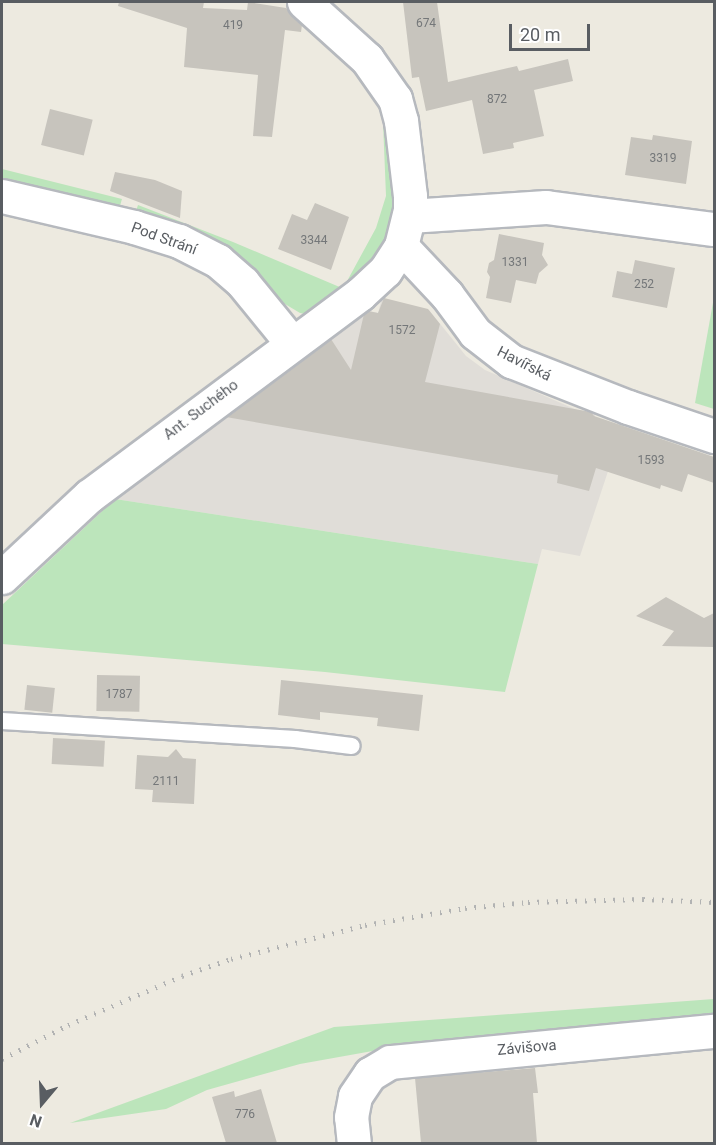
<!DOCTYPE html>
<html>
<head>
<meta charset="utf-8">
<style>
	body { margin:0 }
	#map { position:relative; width:716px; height:1145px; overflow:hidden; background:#edeae0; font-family:Roboto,sans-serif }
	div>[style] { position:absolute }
	.industrial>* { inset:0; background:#e0ddd8 }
	.green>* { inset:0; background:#bce5bb }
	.building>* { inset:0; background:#c7c4bd; transform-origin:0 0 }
	.roads { filter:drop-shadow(2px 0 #b6b9be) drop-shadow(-2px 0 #b6b9be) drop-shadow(0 2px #b6b9be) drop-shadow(0 -2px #b6b9be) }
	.lane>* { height:16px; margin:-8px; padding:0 8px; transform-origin:8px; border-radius:8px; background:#fff }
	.street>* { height:33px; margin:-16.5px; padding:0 16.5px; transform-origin:16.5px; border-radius:16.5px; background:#fff }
	.rail>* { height:4.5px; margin-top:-2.25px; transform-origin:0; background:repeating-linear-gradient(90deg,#b2b3b3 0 1.5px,transparent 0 9.5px) }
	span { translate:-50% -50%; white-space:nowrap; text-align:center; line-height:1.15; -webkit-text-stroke:5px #fff; paint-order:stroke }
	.number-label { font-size:12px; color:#747779 }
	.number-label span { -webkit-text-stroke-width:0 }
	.street-label { font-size:15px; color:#595d62 }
	.frame { position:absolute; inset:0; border:3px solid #595d62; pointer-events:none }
	.north { position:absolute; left:12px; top:1073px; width:60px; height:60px; -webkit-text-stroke:4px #fff; paint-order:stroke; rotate:199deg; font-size:16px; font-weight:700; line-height:24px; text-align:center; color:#595d62 }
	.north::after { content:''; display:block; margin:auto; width:21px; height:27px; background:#595d62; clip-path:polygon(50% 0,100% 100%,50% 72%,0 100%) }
	.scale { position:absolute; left:509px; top:24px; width:81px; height:27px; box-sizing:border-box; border:3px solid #595d62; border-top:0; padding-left:8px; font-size:18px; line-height:21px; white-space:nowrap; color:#595d62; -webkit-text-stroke:4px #fff; paint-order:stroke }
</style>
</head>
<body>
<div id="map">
	<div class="industrial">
		<div style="clip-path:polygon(382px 298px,429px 310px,466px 356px,485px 370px,577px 410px,595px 413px,595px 417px,623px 426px,580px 556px,542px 549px,538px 564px,115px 499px,212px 421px,365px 310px,378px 313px)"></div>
	</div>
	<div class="green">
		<div style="clip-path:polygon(383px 122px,400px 184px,394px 225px,359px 284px,346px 283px,376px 228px,386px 196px)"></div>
		<div style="clip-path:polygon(2px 169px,122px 199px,119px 209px,2px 187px)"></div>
		<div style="clip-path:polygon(138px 205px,233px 242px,342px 288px,305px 314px,300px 313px,135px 214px)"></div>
		<div style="clip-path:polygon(714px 297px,714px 409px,695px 403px)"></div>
		<div style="clip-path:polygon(115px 499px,538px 564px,505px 692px,325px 672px,2px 644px,2px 605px)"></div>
		<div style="clip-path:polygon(714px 999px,714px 1016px,434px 1040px,300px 1064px,207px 1090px,166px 1109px,70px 1123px,334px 1027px)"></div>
	</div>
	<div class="building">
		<div style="clip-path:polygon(119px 2px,204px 2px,203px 8px,247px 10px,248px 2px,286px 8px,302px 25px,301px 32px,285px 30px,272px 137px,253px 136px,258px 75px,184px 67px,187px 28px,118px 6px)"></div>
		<div style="clip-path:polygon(403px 2px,437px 2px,448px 82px,517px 66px,519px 71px,568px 59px,573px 81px,534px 90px,544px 136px,513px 143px,514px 148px,483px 154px,472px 100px,426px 111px,419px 77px,412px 78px)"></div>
		<div style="left:50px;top:109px;width:44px;height:37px;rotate:14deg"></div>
		<div style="clip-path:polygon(653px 135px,692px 141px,686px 184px,625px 175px,631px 137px,652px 140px)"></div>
		<div style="clip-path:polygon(115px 172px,155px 180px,182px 191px,180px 218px,110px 191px)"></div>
		<div style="clip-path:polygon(315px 203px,349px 217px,331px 270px,278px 249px,292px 214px,307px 220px)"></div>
		<div style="clip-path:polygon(499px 234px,544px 243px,542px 255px,548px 265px,539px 273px,536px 284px,516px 280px,511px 303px,486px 298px,490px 277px,487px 272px,489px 263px,494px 260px)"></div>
		<div style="clip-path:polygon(635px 260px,675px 268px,667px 308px,612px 297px,617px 271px,632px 274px)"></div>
		<div style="clip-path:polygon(384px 298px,428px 309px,440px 324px,425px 382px,591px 412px,594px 416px,714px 457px,714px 483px,688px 474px,682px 492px,661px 485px,660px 489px,596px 468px,589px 491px,557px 483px,558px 475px,226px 417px,331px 339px,351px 370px,364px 314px,368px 311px,378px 313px)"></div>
		<div style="clip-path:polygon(666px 597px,704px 618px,714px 613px,714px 647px,662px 646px,674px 631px,636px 616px)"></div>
		<div style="left:97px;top:675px;width:43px;height:36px;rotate:1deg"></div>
		<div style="clip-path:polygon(281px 680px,423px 695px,419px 731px,377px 726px,378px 718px,320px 712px,320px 720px,278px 715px)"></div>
		<div style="left:27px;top:685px;width:28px;height:25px;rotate:6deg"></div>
		<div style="left:53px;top:738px;width:52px;height:26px;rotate:3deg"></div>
		<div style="clip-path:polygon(176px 749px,183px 758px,196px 759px,194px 804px,152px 802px,153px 790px,135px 789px,137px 755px,168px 757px)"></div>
		<div style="clip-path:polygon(535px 1068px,538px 1093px,533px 1093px,537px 1143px,421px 1143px,415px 1078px)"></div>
		<div style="clip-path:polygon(261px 1089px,277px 1143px,226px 1143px,212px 1097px,234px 1091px,235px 1097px)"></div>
	</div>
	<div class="roads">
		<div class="lane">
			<div style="left:2px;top:721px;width:294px;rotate:3.5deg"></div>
			<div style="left:295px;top:739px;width:57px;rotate:7deg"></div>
		</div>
		<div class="street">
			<div style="left:2px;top:196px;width:136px;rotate:13.2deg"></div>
			<div style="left:134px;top:227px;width:47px;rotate:17.3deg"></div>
			<div style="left:179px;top:241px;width:44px;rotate:27.1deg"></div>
			<div style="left:218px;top:261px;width:33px;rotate:41deg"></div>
			<div style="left:243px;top:283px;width:77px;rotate:50.8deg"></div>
			<div style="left:409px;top:216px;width:137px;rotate:-3.8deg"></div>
			<div style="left:546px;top:207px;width:169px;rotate:7.5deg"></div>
			<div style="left:401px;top:246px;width:67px;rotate:46.8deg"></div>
			<div style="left:447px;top:295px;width:47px;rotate:53.6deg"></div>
			<div style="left:475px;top:333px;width:46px;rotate:37.9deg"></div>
			<div style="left:511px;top:361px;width:126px;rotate:21.5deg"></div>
			<div style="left:628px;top:407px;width:91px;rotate:18.6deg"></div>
			<div style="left:2px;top:577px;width:119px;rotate:-43deg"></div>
			<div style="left:89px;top:496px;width:338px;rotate:-36.7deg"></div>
			<div style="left:360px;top:294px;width:34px;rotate:-43deg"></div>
			<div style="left:385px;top:271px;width:30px;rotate:-57deg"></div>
			<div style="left:401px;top:246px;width:36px;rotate:-76deg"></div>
			<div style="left:410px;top:211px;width:15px;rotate:-90deg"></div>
			<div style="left:410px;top:196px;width:76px;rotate:-96.8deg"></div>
			<div style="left:401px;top:121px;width:23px;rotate:-105deg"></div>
			<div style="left:395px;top:99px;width:49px;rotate:-125deg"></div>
			<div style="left:367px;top:59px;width:85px;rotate:-137.9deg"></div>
			<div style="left:354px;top:1144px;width:27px;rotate:-96deg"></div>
			<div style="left:351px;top:1117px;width:21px;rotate:-79deg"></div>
			<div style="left:355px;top:1096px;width:27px;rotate:-56deg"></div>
			<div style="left:370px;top:1074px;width:23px;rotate:-31deg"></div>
			<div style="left:390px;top:1062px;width:325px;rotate:-5.5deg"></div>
		</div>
	</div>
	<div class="rail">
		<div style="left:2px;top:1059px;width:74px;rotate:-27.3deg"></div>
		<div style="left:68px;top:1025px;width:124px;rotate:-23.3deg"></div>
		<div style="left:182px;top:976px;width:52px;rotate:-19.1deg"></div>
		<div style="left:231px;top:959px;width:138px;rotate:-14.2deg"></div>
		<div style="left:365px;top:925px;width:101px;rotate:-9.6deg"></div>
		<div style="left:465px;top:908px;width:63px;rotate:-5.4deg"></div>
		<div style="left:528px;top:902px;width:115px;rotate:-1.5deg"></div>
		<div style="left:643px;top:899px;width:71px;rotate:2.4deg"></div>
	</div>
	<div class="number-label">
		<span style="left:426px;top:24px">674</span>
		<span style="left:233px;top:26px">419</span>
		<span style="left:497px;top:100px">872</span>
		<span style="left:663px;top:159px">3319</span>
		<span style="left:314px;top:241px">3344</span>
		<span style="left:515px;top:263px">1331</span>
		<span style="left:644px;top:285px">252</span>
		<span style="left:402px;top:331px">1572</span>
		<span style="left:651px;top:461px">1593</span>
		<span style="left:119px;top:695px">1787</span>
		<span style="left:166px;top:782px">2111</span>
		<span style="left:245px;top:1115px">776</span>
	</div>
	<div class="street-label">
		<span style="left:164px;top:239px;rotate:20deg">Pod Strání</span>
		<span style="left:524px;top:364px;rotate:27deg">Havířská</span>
		<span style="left:201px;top:410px;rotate:-37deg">Ant. Suchého</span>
		<span style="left:527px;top:1048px;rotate:-5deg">Závišova</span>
	</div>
	<div class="frame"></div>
	<div class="north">N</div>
	<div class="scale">20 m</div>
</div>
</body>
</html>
